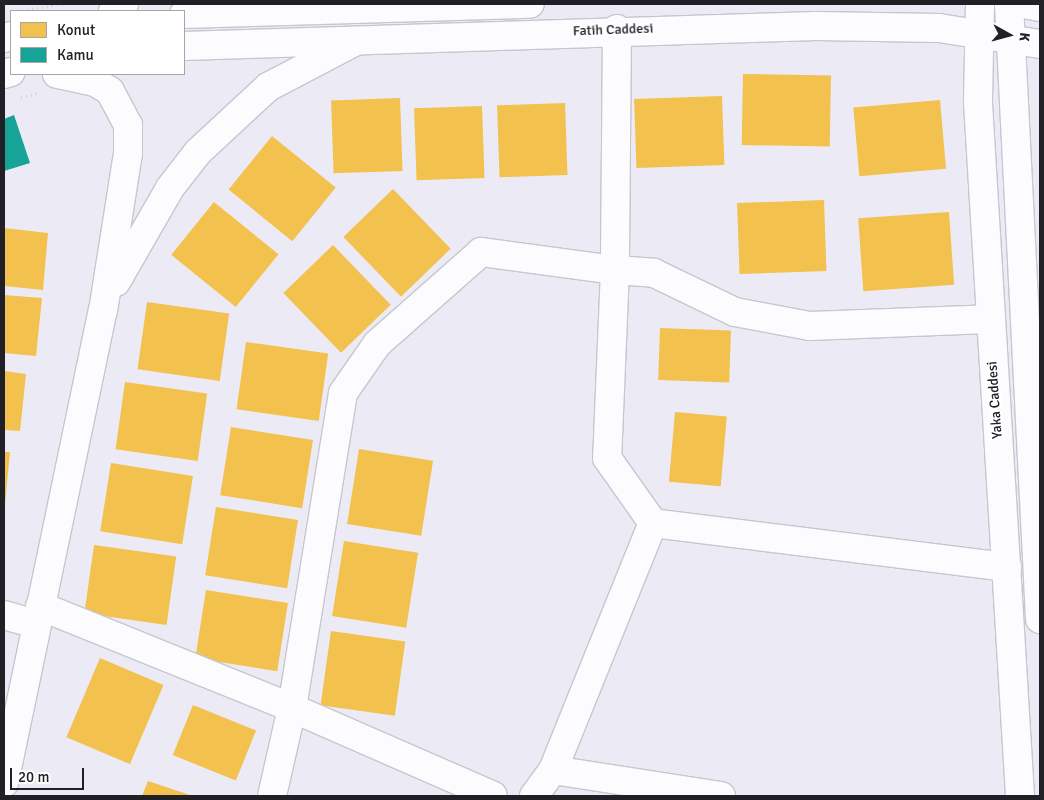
<!DOCTYPE html>
<html>
<head>
<meta charset="utf-8">
<style>
	body { margin:0 }
	#map { position:relative; width:1044px; height:800px; overflow:hidden; background:#ecebf5; font-family:Signika,sans-serif }
	div>[style] { position:absolute }
	.homes>* { inset:0; background:#f2c14e; transform-origin:0 0 }
	.public>* { inset:0; background:#17a398 }
	.path>* { height:3px; margin-top:-1.5px; transform-origin:0; background:repeating-linear-gradient(90deg,#d4d4d6 0 1px,transparent 0 5px) }
	.roads { filter:drop-shadow(1px 0 #c7c6ce) drop-shadow(-1px 0 #c7c6ce) drop-shadow(0 1px #c7c6ce) drop-shadow(0 -1px #c7c6ce) }
	.minor>* { height:28px; margin:-14px; padding:0 14px; transform-origin:14px; border-radius:14px; background:#fcfcfe }
	.major>* { height:28px; margin:-14px; padding:0 14px; transform-origin:14px; border-radius:14px; background:#fcfcfe }
	span { translate:-50% -50%; white-space:nowrap; text-align:center; line-height:1.15; -webkit-text-stroke:5px #fff; paint-order:stroke }
	.street-label { font-size:14px; color:#212026 }
	.frame { position:absolute; inset:0; border:5px solid #212026; pointer-events:none }
	.legend { position:absolute; left:10px; top:10px; width:175px; height:65px; box-sizing:border-box; background:#fff; border:1px solid #a6a6a8; margin:0; padding:6px 9px; list-style:none; font-size:15px; color:#212026 }
	.legend li { display:flex; align-items:center; gap:10px; height:25px }
	.legend b { width:25px; border:1px solid #a6a6a8 }
	.north { position:absolute; left:984px; top:10px; width:50px; height:50px; -webkit-text-stroke:4px #fff; paint-order:stroke; rotate:97deg; font-size:14px; font-weight:700; line-height:20px; text-align:center; color:#212026 }
	.north::after { content:''; display:block; margin:auto; width:18px; height:22px; background:#212026; clip-path:polygon(50% 0,100% 100%,50% 72%,0 100%) }
	.scale { position:absolute; left:10px; top:768px; width:74px; height:22px; box-sizing:border-box; border:2px solid #212026; border-top:0; padding-left:6px; font-size:15px; line-height:18px; white-space:nowrap; color:#212026; -webkit-text-stroke:4px #fff; paint-order:stroke }
</style>
</head>
<body>
<div id="map">
	<div class="homes">
		<div style="left:743px;top:74px;width:88px;height:71px;rotate:1deg"></div>
		<div style="left:722px;top:96px;width:69px;height:88px;rotate:88deg"></div>
		<div style="left:400px;top:98px;width:73px;height:69px;rotate:88deg"></div>
		<div style="left:940px;top:100px;width:69px;height:87px;rotate:85deg"></div>
		<div style="left:565px;top:103px;width:72px;height:68px;rotate:88deg"></div>
		<div style="left:482px;top:106px;width:72px;height:68px;rotate:88deg"></div>
		<div style="left:272px;top:136px;width:82px;height:69px;rotate:39deg"></div>
		<div style="left:393px;top:189px;width:83px;height:69px;rotate:46deg"></div>
		<div style="left:824px;top:200px;width:71px;height:87px;rotate:88deg"></div>
		<div style="left:214px;top:202px;width:83px;height:68px;rotate:39deg"></div>
		<div style="left:949px;top:212px;width:73px;height:91px;rotate:86deg"></div>
		<div style="clip-path:polygon(4px 228px,48px 233px,43px 290px,4px 286px)"></div>
		<div style="left:333px;top:245px;width:83px;height:69px;rotate:46deg"></div>
		<div style="clip-path:polygon(4px 295px,42px 298px,36px 356px,4px 353px)"></div>
		<div style="left:147px;top:302px;width:83px;height:68px;rotate:8deg"></div>
		<div style="left:660px;top:328px;width:71px;height:52px;rotate:2deg"></div>
		<div style="left:246px;top:342px;width:83px;height:68px;rotate:8deg"></div>
		<div style="clip-path:polygon(4px 371px,26px 374px,20px 431px,4px 430px)"></div>
		<div style="left:125px;top:382px;width:83px;height:68px;rotate:8deg"></div>
		<div style="left:675px;top:412px;width:52px;height:70px;rotate:5deg"></div>
		<div style="left:231px;top:427px;width:83px;height:69px;rotate:9deg"></div>
		<div style="left:359px;top:449px;width:75px;height:76px;rotate:9deg"></div>
		<div style="clip-path:polygon(4px 452px,10px 452px,5px 504px,4px 504px)"></div>
		<div style="left:111px;top:463px;width:83px;height:69px;rotate:9deg"></div>
		<div style="left:216px;top:507px;width:83px;height:69px;rotate:9deg"></div>
		<div style="left:344px;top:541px;width:75px;height:76px;rotate:9deg"></div>
		<div style="left:94px;top:545px;width:83px;height:69px;rotate:8deg"></div>
		<div style="left:206px;top:590px;width:83px;height:69px;rotate:9deg"></div>
		<div style="left:331px;top:631px;width:75px;height:75px;rotate:8deg"></div>
		<div style="left:100px;top:658px;width:69px;height:86px;rotate:23deg"></div>
		<div style="left:193px;top:705px;width:68px;height:54px;rotate:22deg"></div>
		<div style="clip-path:polygon(148px 781px,193px 796px,142px 796px)"></div>
	</div>
	<div class="public">
		<div style="clip-path:polygon(14px 115px,30px 163px,4px 171px,4px 119px)"></div>
	</div>
	<div class="path">
		<div style="left:17px;top:11px;width:47px;rotate:-8.7deg"></div>
		<div style="left:21px;top:97px;width:19px;rotate:-12deg"></div>
	</div>
	<div class="roads">
		<div class="minor">
			<div style="left:980px;top:4px;width:99px;rotate:91.2deg"></div>
			<div style="left:978px;top:103px;width:694px;rotate:86.53deg"></div>
			<div style="left:1009px;top:4px;width:616px;rotate:87.11deg"></div>
			<div style="left:113px;top:11px;width:13px;rotate:-32deg"></div>
			<div style="left:617px;top:29px;width:241px;rotate:90.5deg"></div>
			<div style="left:615px;top:270px;width:39px;rotate:4deg"></div>
			<div style="left:654px;top:273px;width:90px;rotate:25.7deg"></div>
			<div style="left:735px;top:312px;width:76px;rotate:10.6deg"></div>
			<div style="left:810px;top:326px;width:179px;rotate:-2.2deg"></div>
			<div style="left:116px;top:282px;width:108px;rotate:-60.1deg"></div>
			<div style="left:170px;top:188px;width:46px;rotate:-52.1deg"></div>
			<div style="left:198px;top:152px;width:96px;rotate:-42.9deg"></div>
			<div style="left:268px;top:87px;width:99px;rotate:-27.6deg"></div>
			<div style="left:40px;top:606px;width:272px;rotate:22deg"></div>
			<div style="left:292px;top:708px;width:319px;rotate:-80.8deg"></div>
			<div style="left:343px;top:393px;width:60px;rotate:-55.2deg"></div>
			<div style="left:377px;top:344px;width:139px;rotate:-41.5deg"></div>
			<div style="left:481px;top:252px;width:135px;rotate:7.7deg"></div>
			<div style="left:615px;top:270px;width:188px;rotate:92.4deg"></div>
			<div style="left:607px;top:458px;width:80px;rotate:54.7deg"></div>
			<div style="left:4px;top:615px;width:33px;rotate:16deg"></div>
			<div style="left:4px;top:783px;width:482px;rotate:-78.2deg"></div>
			<div style="left:103px;top:311px;width:159px;rotate:-81deg"></div>
			<div style="left:128px;top:154px;width:29px;rotate:-90deg"></div>
			<div style="left:128px;top:125px;width:38px;rotate:-118deg"></div>
			<div style="left:110px;top:91px;width:17px;rotate:-149deg"></div>
			<div style="left:95px;top:82px;width:39px;rotate:-168deg"></div>
			<div style="left:272px;top:796px;width:90px;rotate:-77.2deg"></div>
			<div style="left:292px;top:708px;width:219px;rotate:23.6deg"></div>
			<div style="left:534px;top:796px;width:32px;rotate:-54deg"></div>
			<div style="left:721px;top:796px;width:170px;rotate:-171.2deg"></div>
			<div style="left:553px;top:770px;width:266px;rotate:-68deg"></div>
			<div style="left:653px;top:523px;width:357px;rotate:7.1deg"></div>
		</div>
		<div class="major">
			<div style="left:1024px;top:4px;width:16px;rotate:11deg"></div>
			<div style="left:184px;top:14px;width:346px;rotate:-1.7deg"></div>
			<div style="left:4px;top:38px;width:7px;rotate:-16deg"></div>
			<div style="left:184px;top:46px;width:632px;rotate:-1.81deg"></div>
			<div style="left:816px;top:26px;width:123px;rotate:0.9deg"></div>
			<div style="left:939px;top:28px;width:102px;rotate:9deg"></div>
			<div style="left:4px;top:74px;width:7px;rotate:-16deg"></div>
		</div>
	</div>
	<div class="street-label">
		<span style="left:613px;top:30px;rotate:-2deg">Fatih Caddesi</span>
		<span style="left:995px;top:400px;rotate:-94deg">Yaka Caddesi</span>
	</div>
	<div class="frame"></div>
	<ul class="legend">
	<li><b style="height:14px;background:#f2c14e"></b>Konut</li>
	<li><b style="height:14px;background:#17a398"></b>Kamu</li>
	</ul>
	<div class="north">K</div>
	<div class="scale">20 m</div>
</div>
</body>
</html>
